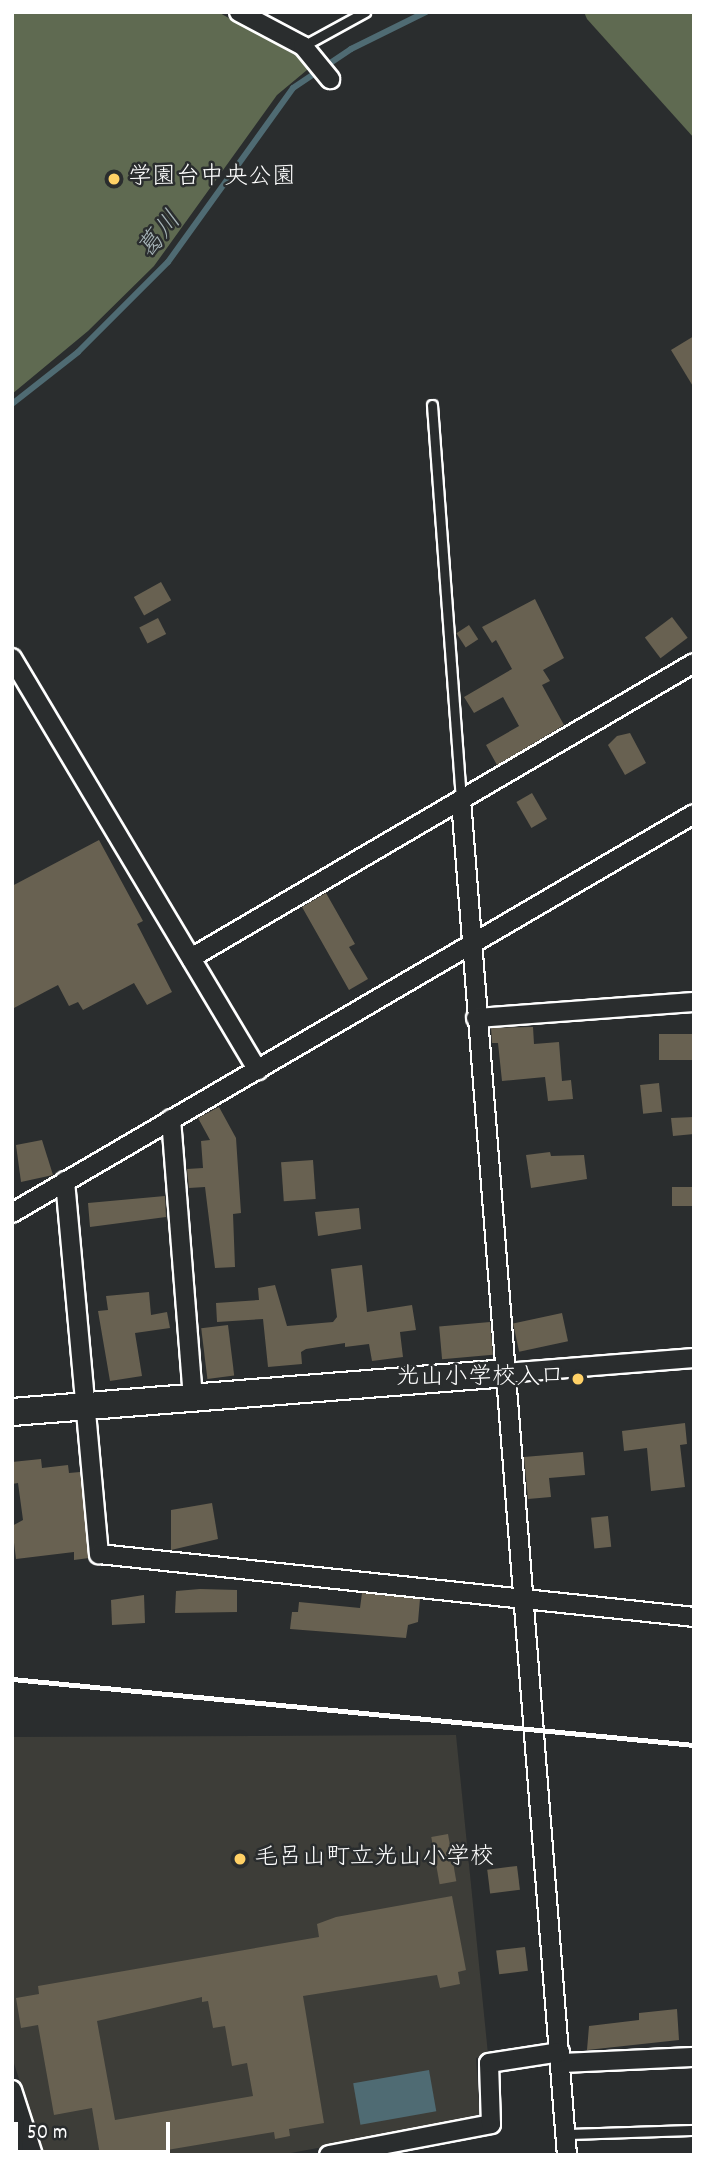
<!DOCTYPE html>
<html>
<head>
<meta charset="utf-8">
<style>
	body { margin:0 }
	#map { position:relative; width:706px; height:2167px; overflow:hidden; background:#2a2d2e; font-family:Dekko,"Klee One",sans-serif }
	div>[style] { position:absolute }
	.built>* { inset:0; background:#3d3d38 }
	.green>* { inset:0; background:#5f6a51 }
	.water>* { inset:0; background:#4f6b73; transform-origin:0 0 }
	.stream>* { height:6px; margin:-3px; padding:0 3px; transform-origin:3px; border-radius:3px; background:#4f6b73 }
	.building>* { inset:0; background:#686151; transform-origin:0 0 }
	.roads { filter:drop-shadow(2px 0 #fff) drop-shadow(-2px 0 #fff) drop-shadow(0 2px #fff) drop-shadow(0 -2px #fff) }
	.lane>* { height:9px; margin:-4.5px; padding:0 4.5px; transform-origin:4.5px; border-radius:4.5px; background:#2a2d2e }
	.street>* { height:18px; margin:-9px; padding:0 9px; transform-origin:9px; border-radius:9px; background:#2a2d2e }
	.secondary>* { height:26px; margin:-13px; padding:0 13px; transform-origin:13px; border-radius:13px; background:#2a2d2e }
	.rail>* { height:5px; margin:-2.5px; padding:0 2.5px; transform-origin:2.5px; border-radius:2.5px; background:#fff }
	.dots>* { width:19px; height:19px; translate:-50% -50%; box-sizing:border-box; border:4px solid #2a2d2e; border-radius:50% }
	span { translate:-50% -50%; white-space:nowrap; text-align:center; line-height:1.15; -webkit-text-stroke:5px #2a2d2e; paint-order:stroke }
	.poi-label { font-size:24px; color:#fff }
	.left { translate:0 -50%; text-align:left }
	.right { translate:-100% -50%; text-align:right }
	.water-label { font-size:26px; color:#a7b5b9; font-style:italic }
	.frame { position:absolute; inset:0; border:14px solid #fff; pointer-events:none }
	.scale { position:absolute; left:14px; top:2122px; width:156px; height:32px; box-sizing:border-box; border:4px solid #fff; border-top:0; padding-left:9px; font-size:21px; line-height:24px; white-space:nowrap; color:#fff; -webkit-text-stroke:5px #2a2d2e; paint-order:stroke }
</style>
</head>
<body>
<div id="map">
	<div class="built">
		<div style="clip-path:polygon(456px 1735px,488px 2054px,476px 2058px,480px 2118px,280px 2155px,43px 2155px,12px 2057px,12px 1737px)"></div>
	</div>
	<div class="green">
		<div style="clip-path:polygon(12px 12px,218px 12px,313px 65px,277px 95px,154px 266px,88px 331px,12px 394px)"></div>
		<div style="clip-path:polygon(584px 12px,694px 12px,694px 138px,587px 19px)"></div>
	</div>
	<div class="water">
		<div style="left:429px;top:2070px;width:42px;height:77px;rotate:80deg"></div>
	</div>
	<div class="stream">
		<div style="left:12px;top:404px;width:84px;rotate:-38.2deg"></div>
		<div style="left:78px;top:352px;width:127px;rotate:-45deg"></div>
		<div style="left:168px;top:262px;width:214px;rotate:-54.3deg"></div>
		<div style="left:293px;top:88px;width:70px;rotate:-33.9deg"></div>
		<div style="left:351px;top:49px;width:84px;rotate:-26.3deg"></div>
	</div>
	<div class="building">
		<div style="clip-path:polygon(694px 336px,694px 388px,671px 350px)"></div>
		<div style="left:161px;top:582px;width:21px;height:31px;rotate:61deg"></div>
		<div style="clip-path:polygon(535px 599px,564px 658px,543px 670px,550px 681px,542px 685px,564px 725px,497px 765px,486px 745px,519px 726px,503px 697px,474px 713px,464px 697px,512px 669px,496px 640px,492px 643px,482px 627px)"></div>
		<div style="left:672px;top:617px;width:26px;height:34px;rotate:53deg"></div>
		<div style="left:158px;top:618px;width:18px;height:21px;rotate:63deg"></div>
		<div style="left:469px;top:625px;width:17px;height:15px;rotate:57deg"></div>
		<div style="clip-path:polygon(630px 733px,646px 763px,625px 775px,608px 745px,617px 736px)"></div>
		<div style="left:532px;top:793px;width:30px;height:18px;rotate:60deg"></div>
		<div style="clip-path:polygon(99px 840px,143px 921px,137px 924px,172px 992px,147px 1005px,134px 983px,83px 1010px,78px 1002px,69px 1006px,58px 985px,12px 1009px,12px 886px)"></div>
		<div style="clip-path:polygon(326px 893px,355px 944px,349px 947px,368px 979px,349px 990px,302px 907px)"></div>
		<div style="clip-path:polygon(533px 1027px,534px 1044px,559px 1042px,562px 1081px,571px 1080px,573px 1099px,548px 1101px,545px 1077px,502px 1081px,498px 1043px,492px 1043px,491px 1028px)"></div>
		<div style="left:694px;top:1034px;width:26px;height:35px;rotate:90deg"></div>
		<div style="left:659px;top:1083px;width:29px;height:19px;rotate:84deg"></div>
		<div style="clip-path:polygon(219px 1107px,236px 1138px,241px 1213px,233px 1214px,235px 1267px,215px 1268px,205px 1187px,189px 1188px,187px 1169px,203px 1168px,201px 1141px,210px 1140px,198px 1118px)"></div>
		<div style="clip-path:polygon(694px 1117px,694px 1134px,673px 1136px,671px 1118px)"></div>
		<div style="clip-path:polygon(42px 1140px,53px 1175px,21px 1182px,16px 1145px)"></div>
		<div style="clip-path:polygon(550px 1152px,551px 1156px,584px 1155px,587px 1179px,531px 1188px,526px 1155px)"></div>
		<div style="left:313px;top:1160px;width:39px;height:32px;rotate:86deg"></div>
		<div style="left:694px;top:1187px;width:19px;height:22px;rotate:90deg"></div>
		<div style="clip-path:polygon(165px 1196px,166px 1217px,90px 1227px,88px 1203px)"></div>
		<div style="clip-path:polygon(359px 1208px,361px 1229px,318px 1236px,315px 1212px)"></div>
		<div style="clip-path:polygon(362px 1265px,367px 1312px,412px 1305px,416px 1330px,400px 1332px,403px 1357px,372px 1361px,369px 1344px,345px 1347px,345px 1343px,306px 1349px,301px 1352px,302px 1364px,268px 1367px,263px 1319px,217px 1322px,216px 1303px,259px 1300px,258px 1288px,275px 1285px,287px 1326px,333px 1322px,337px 1317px,331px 1269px)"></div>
		<div style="clip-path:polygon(149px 1292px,151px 1315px,167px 1312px,170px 1328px,135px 1333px,142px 1376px,110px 1381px,98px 1311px,108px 1310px,106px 1296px)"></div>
		<div style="left:562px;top:1313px;width:29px;height:50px;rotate:78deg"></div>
		<div style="left:490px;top:1322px;width:33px;height:51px;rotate:85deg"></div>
		<div style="left:228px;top:1325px;width:51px;height:27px;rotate:83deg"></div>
		<div style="clip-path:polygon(685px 1423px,687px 1444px,680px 1445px,685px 1487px,651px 1491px,647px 1448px,624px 1451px,622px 1431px)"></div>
		<div style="clip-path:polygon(583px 1452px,585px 1475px,549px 1478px,551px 1497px,528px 1499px,524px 1457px)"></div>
		<div style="clip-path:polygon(41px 1459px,42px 1468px,68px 1465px,69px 1473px,80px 1472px,89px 1558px,74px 1560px,74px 1552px,16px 1559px,12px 1526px,23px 1520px,18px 1483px,12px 1484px,12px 1462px)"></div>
		<div style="clip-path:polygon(212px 1503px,218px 1539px,171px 1550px,171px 1510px)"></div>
		<div style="left:608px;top:1516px;width:31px;height:17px;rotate:84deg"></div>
		<div style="clip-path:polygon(200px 1589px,237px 1590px,237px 1612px,175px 1613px,176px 1591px)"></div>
		<div style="clip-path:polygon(362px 1593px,420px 1599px,418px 1622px,408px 1625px,406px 1638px,290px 1629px,292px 1612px,298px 1612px,299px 1602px,360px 1608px)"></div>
		<div style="clip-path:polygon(144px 1595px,145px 1623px,112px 1625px,111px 1600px)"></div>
		<div style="left:448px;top:1834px;width:48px;height:17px;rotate:80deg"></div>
		<div style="left:517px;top:1866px;width:24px;height:30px;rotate:83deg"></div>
		<div style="clip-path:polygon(evenodd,452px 1896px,466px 1970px,458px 1972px,460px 1984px,440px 1988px,437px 1975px,303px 1996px,324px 2123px,289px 2129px,290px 2136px,275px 2139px,274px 2132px,167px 2150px,168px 2155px,100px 2155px,92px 2108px,54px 2115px,38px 2025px,21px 2028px,16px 1998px,39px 1994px,38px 1986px,319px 1937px,317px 1924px,336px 1917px,452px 1896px,202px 1997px,202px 2002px,208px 2001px,213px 2028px,225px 2026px,232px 2066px,247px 2063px,253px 2096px,115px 2120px,97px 2021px,202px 1997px)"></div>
		<div style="left:525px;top:1947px;width:24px;height:29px;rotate:83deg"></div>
		<div style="clip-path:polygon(677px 2009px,679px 2040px,587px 2050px,589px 2026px,639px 2020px,639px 2013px)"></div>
	</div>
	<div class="roads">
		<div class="lane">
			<div style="left:303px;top:46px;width:71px;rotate:-28.7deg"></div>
			<div style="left:432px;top:405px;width:396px;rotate:85.8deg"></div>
			<div style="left:566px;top:2134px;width:128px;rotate:-1.8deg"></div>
		</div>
		<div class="street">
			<div style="left:239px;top:12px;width:72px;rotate:28deg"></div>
			<div style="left:303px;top:46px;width:43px;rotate:50.7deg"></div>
			<div style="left:12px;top:658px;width:480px;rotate:59.2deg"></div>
			<div style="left:461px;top:800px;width:1359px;rotate:85.53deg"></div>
			<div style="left:191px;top:958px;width:583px;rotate:-30.39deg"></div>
			<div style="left:476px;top:1018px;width:219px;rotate:-4.2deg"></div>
			<div style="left:171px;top:1119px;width:280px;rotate:85.5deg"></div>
			<div style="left:65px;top:1181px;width:375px;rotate:84.8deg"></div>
			<div style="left:99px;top:1554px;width:598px;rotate:6.04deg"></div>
			<div style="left:12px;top:1213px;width:790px;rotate:-30.33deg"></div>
			<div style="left:504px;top:1373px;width:191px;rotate:-4.5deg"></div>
			<div style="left:561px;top:2063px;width:133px;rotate:-2.6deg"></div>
			<div style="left:12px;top:2090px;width:68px;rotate:72.1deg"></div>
			<div style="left:13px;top:2155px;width:44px;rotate:-87.4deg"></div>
			<div style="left:329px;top:2155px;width:165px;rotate:-10.8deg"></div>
			<div style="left:491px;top:2124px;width:61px;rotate:-91.9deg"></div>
			<div style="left:489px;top:2063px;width:72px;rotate:-8.8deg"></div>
		</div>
		<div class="secondary">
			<div style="left:12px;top:1412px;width:494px;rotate:-4.5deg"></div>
		</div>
	</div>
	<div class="rail">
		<div style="left:12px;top:1679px;width:685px;rotate:5.53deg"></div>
	</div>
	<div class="dots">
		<div style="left:114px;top:179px;background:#ffd166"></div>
		<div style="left:578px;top:1379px;background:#ffd166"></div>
		<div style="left:240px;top:1859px;background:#ffd166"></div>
	</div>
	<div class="poi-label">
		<span class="left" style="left:128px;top:179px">学園台中央公園</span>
		<span class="right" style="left:564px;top:1379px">光山小学校入口</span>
		<span class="left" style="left:254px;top:1859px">毛呂山町立光山小学校</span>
	</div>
	<div class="water-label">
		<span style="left:161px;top:236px;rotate:-51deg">葛川</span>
	</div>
	<div class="frame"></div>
	<div class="scale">50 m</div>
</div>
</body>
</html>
